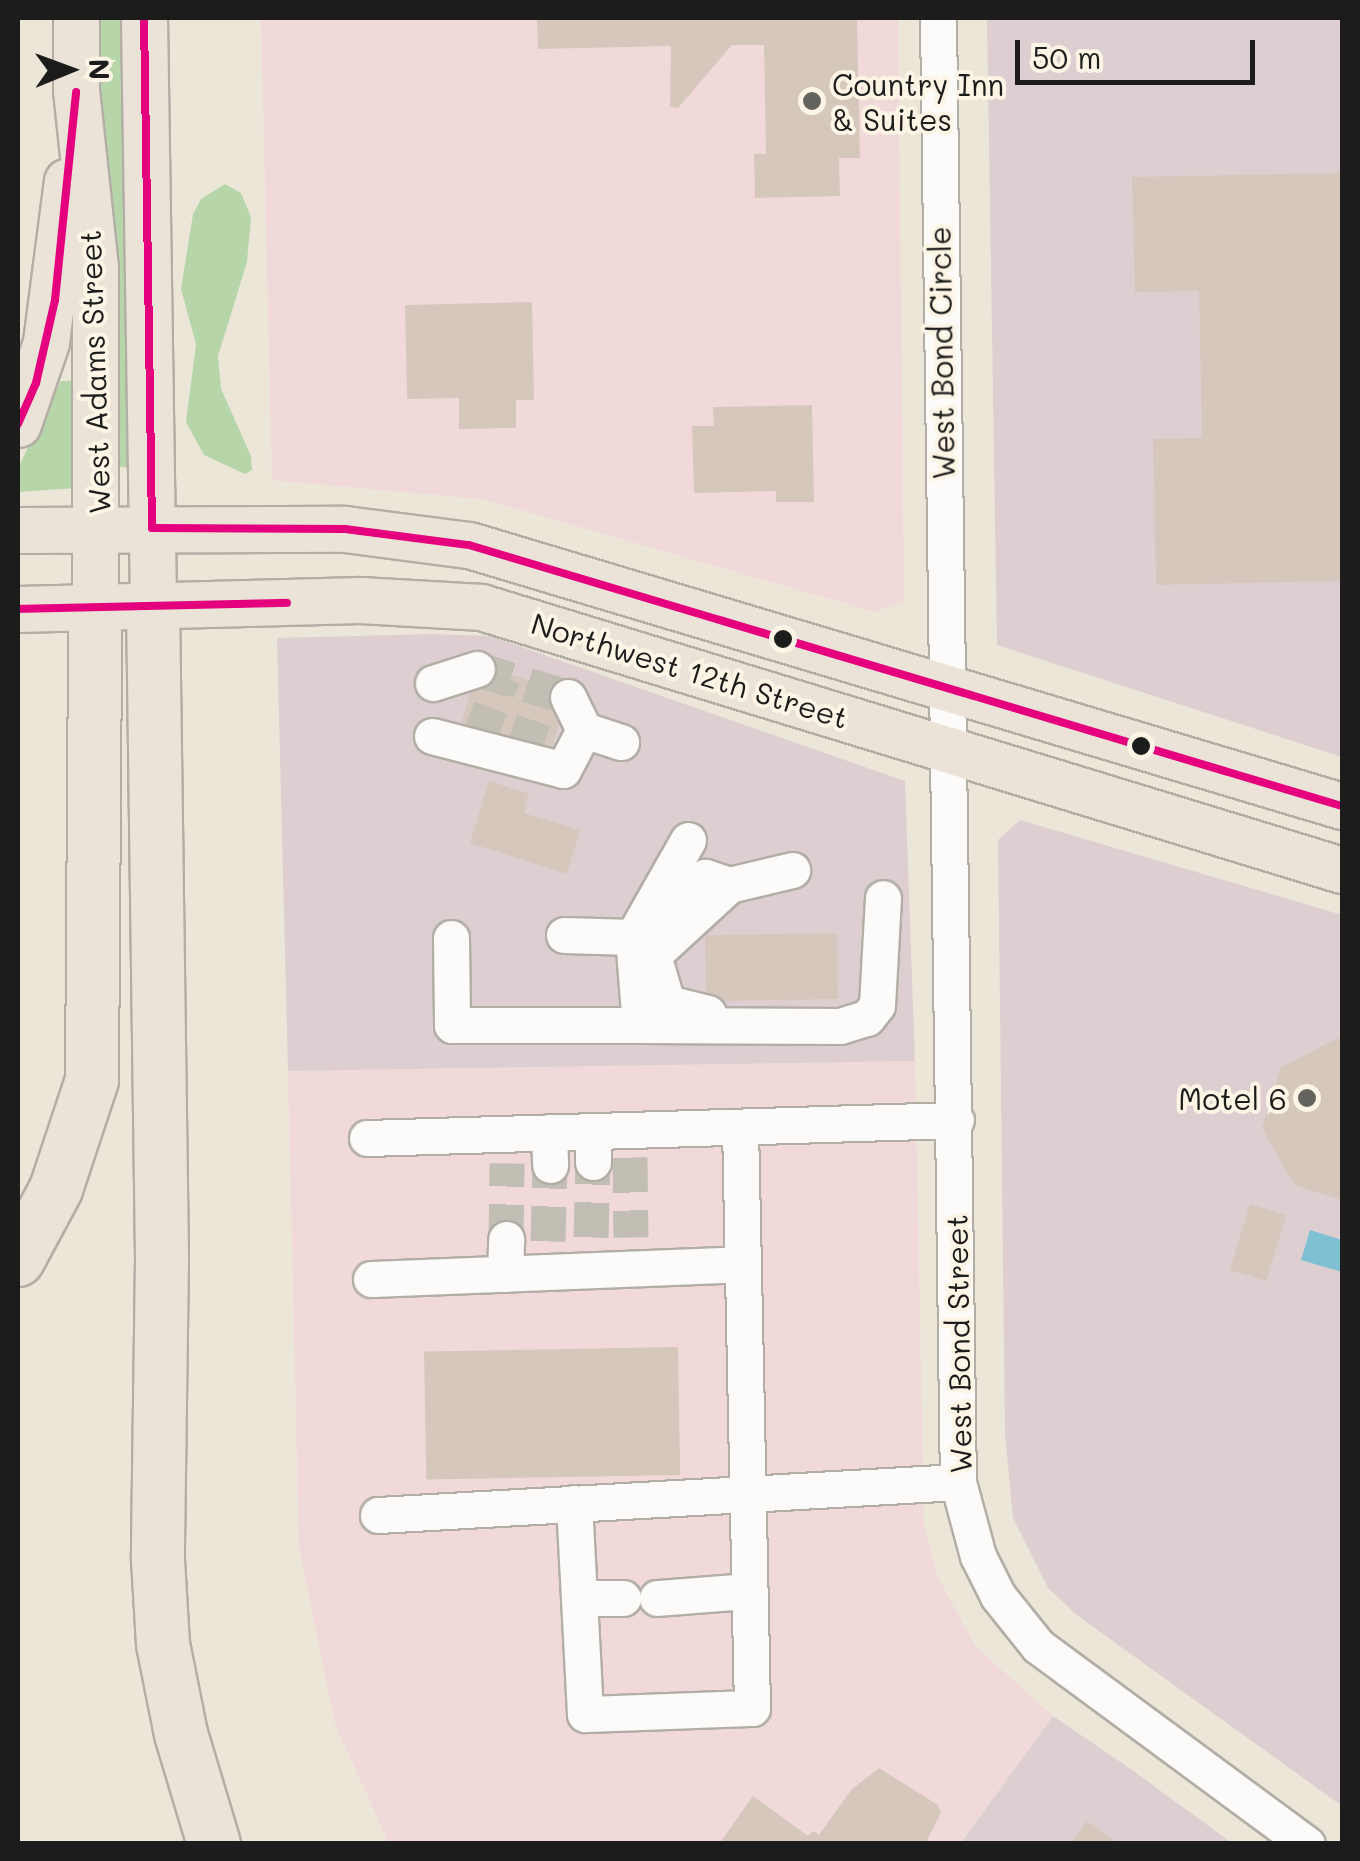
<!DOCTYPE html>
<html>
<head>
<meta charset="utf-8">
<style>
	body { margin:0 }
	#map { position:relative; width:1360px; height:1861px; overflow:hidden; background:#ece6d9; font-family:Mali,sans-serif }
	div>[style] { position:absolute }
	.built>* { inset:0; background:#f1d9da }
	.industrial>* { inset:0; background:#ddcfd1 }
	.green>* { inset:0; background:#b6d6a9 }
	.water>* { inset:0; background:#80c0d3 }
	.building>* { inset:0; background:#d6c7bd; transform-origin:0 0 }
	.minor-tunnel>* { height:35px; margin-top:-17.5px; transform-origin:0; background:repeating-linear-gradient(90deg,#c2beb3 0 35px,transparent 0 53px) }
	.roads { filter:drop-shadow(2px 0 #b2aea6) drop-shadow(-2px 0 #b2aea6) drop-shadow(0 2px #b2aea6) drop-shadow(0 -2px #b2aea6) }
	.minor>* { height:35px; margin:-17.5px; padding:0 17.5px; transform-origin:17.5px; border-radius:17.5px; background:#fcfbf9 }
	.major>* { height:45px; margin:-22.5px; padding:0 22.5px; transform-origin:22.5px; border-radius:22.5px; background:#ebe3d8 }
	.highway>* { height:52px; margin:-26px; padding:0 26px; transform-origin:26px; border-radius:26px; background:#ebe3d8 }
	.bus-1>* { height:8px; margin:-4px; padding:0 4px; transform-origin:4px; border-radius:4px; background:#e5007d }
	.dots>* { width:28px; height:28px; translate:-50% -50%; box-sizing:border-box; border:5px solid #fcf5e5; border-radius:50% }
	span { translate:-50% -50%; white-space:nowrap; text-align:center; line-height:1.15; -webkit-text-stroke:8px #fcf5e5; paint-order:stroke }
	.poi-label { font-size:30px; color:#1c1c1c }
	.left { translate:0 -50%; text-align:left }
	.right { translate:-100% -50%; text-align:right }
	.street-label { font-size:30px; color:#1c1c1c }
	.frame { position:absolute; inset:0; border:20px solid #1c1c1c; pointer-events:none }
	.north { position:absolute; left:20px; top:20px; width:100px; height:100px; -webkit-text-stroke:8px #fcf5e5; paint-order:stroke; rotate:89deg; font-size:28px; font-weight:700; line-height:40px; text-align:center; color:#1c1c1c }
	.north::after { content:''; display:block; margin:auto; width:35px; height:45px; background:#1c1c1c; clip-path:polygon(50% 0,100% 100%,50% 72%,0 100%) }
	.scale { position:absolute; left:1015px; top:40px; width:240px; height:45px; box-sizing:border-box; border:5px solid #1c1c1c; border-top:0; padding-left:12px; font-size:30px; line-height:35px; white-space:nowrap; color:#1c1c1c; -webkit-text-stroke:8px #fcf5e5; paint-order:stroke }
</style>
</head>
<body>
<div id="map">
	<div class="built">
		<div style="clip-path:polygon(261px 18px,898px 18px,904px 600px,876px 612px,482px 499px,272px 480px)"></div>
		<div style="clip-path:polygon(915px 1061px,924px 1526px,938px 1577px,975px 1646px,1053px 1716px,960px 1843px,389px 1843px,335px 1724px,299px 1547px,288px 1071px)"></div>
	</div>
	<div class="industrial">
		<div style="clip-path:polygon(987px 18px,1342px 18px,1342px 757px,997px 645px)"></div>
		<div style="clip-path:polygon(433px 634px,490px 636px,905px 781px,915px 1061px,288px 1071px,277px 638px)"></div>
		<div style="clip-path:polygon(1020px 820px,1342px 915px,1342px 1806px,1078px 1616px,1048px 1588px,1013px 1518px,1005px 1434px,998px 840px)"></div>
		<div style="clip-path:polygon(1053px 1716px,1132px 1770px,1232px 1843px,960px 1844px)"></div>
	</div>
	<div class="green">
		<div style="clip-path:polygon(94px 18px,127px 18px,133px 436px,127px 467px,120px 467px,117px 261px,100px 147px)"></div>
		<div style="clip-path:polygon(225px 184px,241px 193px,251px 217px,247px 262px,218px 356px,221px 389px,251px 456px,252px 470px,245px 474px,204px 455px,186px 422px,196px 344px,181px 289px,193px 214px,201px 199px)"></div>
		<div style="clip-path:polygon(61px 381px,72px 381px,77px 488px,18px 492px,18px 468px)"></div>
	</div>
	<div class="water">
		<div style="clip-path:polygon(1310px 1230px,1342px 1240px,1342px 1272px,1301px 1260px)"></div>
	</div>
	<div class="building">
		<div style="clip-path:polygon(537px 18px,857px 18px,860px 158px,839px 158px,840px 196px,755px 198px,754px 154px,766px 154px,764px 45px,732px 45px,678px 108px,670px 107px,671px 46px,538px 49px)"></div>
		<div style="clip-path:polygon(1342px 173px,1342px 581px,1156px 585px,1153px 439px,1202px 438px,1199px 291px,1135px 292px,1132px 177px)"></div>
		<div style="clip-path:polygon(532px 302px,534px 400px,516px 400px,516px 428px,459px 429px,459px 398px,407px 399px,405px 305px)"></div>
		<div style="clip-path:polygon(812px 405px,814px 502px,776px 502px,776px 491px,694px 493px,692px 426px,714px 426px,713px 407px)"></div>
		<div style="left:479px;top:665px;width:94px;height:72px;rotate:17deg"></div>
		<div style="clip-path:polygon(489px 781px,529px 794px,524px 813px,580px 830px,567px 874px,470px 843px)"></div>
		<div style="left:837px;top:933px;width:66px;height:132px;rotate:89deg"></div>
		<div style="clip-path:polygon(1338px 1038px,1342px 1039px,1342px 1200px,1294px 1185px,1262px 1128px,1281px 1067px)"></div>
		<div style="left:1250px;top:1204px;width:38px;height:69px;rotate:17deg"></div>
		<div style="left:678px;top:1347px;width:128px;height:254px;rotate:89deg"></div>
		<div style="clip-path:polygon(879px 1768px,938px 1805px,941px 1813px,925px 1844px,719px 1844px,753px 1796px,808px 1836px,813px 1831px,819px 1835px,851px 1790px)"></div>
		<div style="clip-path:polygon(1087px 1821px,1118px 1844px,1070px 1844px)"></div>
	</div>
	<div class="minor-tunnel">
		<div style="left:477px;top:669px;width:95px;rotate:17.1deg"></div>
		<div style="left:478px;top:740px;width:68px;rotate:-68.4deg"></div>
		<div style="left:522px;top:753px;width:68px;rotate:-71deg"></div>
		<div style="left:630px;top:1157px;width:80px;rotate:89.3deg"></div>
		<div style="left:591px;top:1237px;width:75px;rotate:-88.5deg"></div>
		<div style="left:506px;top:1239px;width:76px;rotate:-89.2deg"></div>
		<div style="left:548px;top:1241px;width:76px;rotate:-88.5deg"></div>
	</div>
	<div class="roads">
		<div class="minor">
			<div style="left:938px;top:18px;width:1464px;rotate:89.22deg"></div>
			<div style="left:958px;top:1482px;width:77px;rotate:74.9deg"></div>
			<div style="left:978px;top:1556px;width:45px;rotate:63.4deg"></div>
			<div style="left:998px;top:1596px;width:64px;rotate:51.3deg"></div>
			<div style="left:1038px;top:1646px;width:334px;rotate:36.4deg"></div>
			<div style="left:433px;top:683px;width:46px;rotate:-17.7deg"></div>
			<div style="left:568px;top:697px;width:37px;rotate:64deg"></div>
			<div style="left:432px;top:736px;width:135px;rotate:14.5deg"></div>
			<div style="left:563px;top:770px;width:45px;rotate:-62.3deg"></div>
			<div style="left:584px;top:730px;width:39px;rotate:18deg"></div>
			<div style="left:688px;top:840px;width:112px;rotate:119.6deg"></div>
			<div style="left:633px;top:937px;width:88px;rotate:85.5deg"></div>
			<div style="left:640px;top:1025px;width:200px;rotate:0.3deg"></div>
			<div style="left:840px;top:1026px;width:28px;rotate:-17deg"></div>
			<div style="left:867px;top:1018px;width:16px;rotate:-52deg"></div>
			<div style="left:877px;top:1005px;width:107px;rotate:-86.8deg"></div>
			<div style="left:564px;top:935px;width:69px;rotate:1.7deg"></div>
			<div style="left:451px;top:938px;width:87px;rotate:89.3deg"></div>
			<div style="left:452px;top:1025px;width:188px"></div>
			<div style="left:653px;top:955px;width:103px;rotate:-42.6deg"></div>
			<div style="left:708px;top:1013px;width:42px;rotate:-166.3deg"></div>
			<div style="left:667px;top:1003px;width:50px;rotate:-106.3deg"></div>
			<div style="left:653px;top:955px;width:35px;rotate:-80deg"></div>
			<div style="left:659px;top:921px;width:64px;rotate:-43.7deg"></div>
			<div style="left:705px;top:877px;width:25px;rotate:18deg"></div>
			<div style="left:729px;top:885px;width:65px;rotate:-13.4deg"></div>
			<div style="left:549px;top:1132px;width:33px;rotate:88deg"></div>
			<div style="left:367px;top:1138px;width:589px;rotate:-1.75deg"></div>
			<div style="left:593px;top:1162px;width:31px;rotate:-90deg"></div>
			<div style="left:505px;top:1274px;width:35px;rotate:-88deg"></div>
			<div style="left:371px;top:1279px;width:371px;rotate:-2.3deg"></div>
			<div style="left:574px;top:1503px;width:211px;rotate:87deg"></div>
			<div style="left:585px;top:1714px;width:167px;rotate:-2.1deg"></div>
			<div style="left:752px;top:1708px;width:581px;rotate:-91.18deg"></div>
			<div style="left:378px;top:1515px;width:581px;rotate:-3.26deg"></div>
			<div style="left:579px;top:1598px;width:44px"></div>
			<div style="left:657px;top:1598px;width:91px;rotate:-4.4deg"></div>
		</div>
		<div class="major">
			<div style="left:76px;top:18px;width:72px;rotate:90deg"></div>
			<div style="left:76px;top:90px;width:178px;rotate:83.9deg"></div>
			<div style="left:95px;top:267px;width:341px;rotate:90deg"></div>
			<div style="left:144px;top:18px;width:587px;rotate:89.12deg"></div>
			<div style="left:18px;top:424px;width:87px;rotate:-71.1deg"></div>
			<div style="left:46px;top:342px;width:162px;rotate:-82.6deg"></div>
			<div style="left:18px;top:530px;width:327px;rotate:-0.2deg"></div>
			<div style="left:345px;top:529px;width:125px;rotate:7.4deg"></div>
			<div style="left:469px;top:545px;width:911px;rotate:16.65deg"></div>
			<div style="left:18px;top:609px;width:343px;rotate:-1.5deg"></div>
			<div style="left:361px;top:600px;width:120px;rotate:3.3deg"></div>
			<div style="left:481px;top:607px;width:900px;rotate:16.99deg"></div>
		</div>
		<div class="highway">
			<div style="left:153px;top:605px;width:654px;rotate:89.21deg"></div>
			<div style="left:162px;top:1259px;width:301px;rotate:90.8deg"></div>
			<div style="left:158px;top:1560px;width:84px;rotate:86.6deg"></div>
			<div style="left:163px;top:1644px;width:92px;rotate:78.7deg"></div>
			<div style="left:181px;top:1734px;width:115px;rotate:73.3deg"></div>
			<div style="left:18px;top:1260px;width:81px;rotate:-61.8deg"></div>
			<div style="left:56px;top:1189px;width:115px;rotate:-71.7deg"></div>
			<div style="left:92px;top:1080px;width:472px;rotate:-89.6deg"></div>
		</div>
	</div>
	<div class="bus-1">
		<div style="left:144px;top:18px;width:510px;rotate:89.1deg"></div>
		<div style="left:152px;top:528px;width:193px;rotate:0.3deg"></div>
		<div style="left:345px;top:529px;width:125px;rotate:7.4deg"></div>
		<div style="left:469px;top:545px;width:911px;rotate:16.65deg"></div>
		<div style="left:18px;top:424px;width:45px;rotate:-66.3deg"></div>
		<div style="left:36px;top:383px;width:85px;rotate:-77.1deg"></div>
		<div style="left:55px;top:300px;width:209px;rotate:-84.2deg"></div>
		<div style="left:18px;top:609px;width:269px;rotate:-1.3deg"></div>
	</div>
	<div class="dots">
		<div style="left:812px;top:101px;background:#65635e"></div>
		<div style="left:783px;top:639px;background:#1c1c1c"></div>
		<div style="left:1141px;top:746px;background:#1c1c1c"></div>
		<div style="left:1307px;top:1098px;background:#65635e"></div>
	</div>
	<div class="poi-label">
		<span class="left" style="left:832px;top:101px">Country Inn<br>&amp; Suites</span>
		<span class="right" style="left:1287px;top:1098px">Motel 6</span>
	</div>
	<div class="street-label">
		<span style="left:941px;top:353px;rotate:-91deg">West Bond Circle</span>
		<span style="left:94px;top:372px;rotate:-92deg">West Adams Street</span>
		<span style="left:690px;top:670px;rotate:17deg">Northwest 12th Street</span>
		<span style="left:958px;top:1344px;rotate:-91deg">West Bond Street</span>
	</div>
	<div class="frame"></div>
	<div class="north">N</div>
	<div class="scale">50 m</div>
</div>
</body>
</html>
